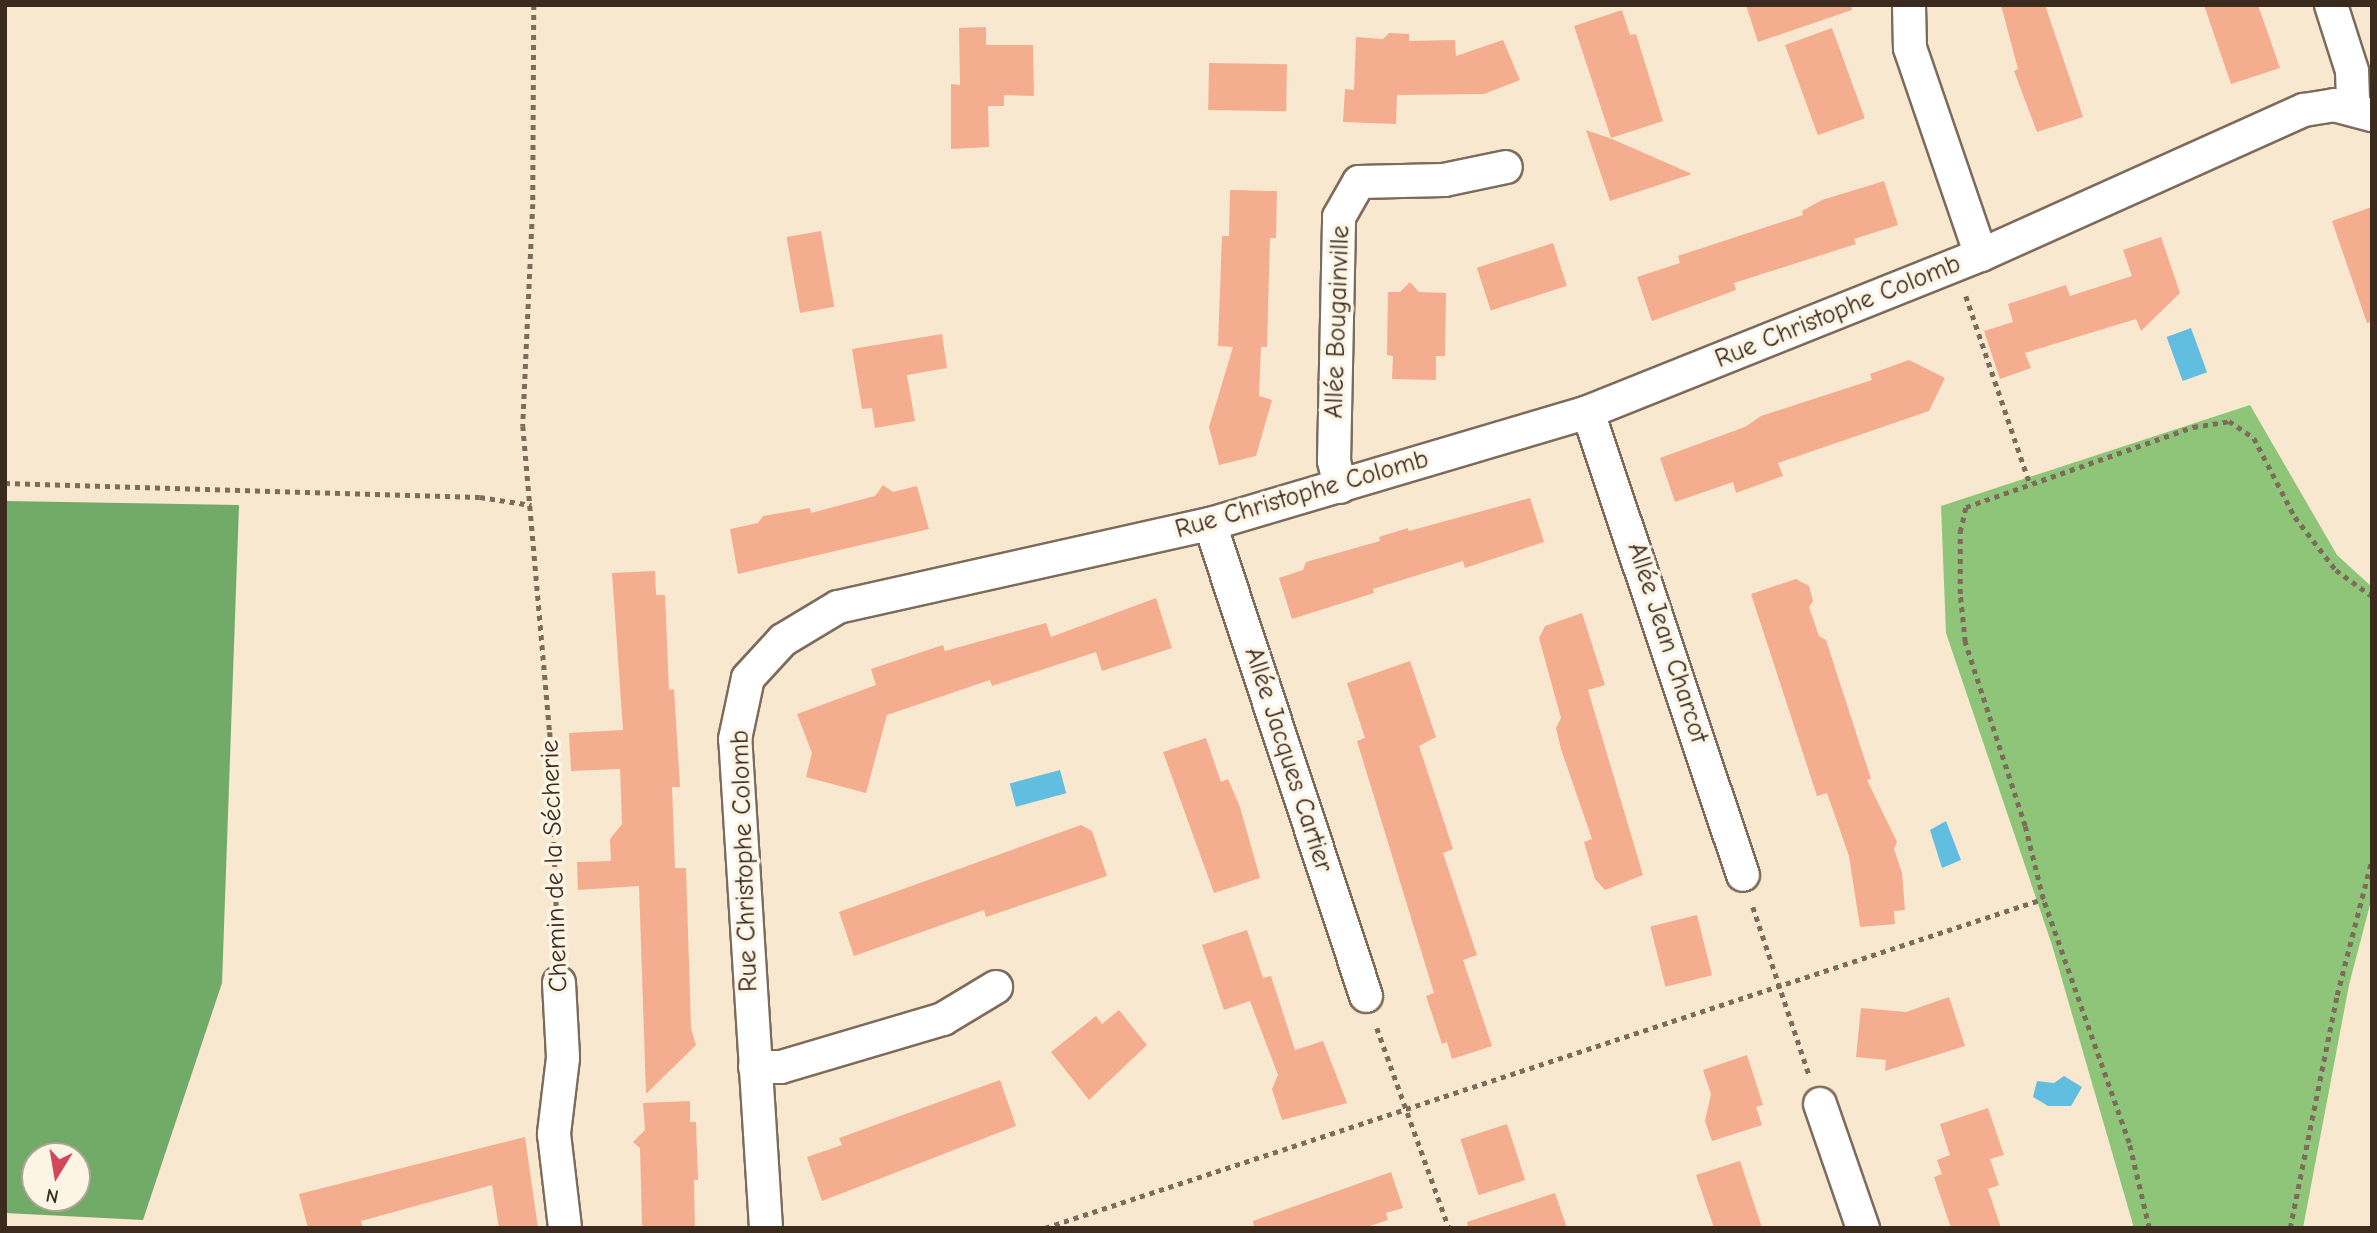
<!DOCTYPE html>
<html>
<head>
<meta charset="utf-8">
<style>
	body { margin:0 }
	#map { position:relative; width:2377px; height:1233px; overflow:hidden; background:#f8e8d0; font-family:"Comic Neue",sans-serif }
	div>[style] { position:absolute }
	.green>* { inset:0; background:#8ec578 }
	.forest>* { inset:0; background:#72aa68 }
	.water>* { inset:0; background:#62bee0; transform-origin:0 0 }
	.building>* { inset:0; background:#f5ad90; transform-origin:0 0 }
	.path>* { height:4.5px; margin-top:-2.25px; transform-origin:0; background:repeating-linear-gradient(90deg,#7d6c5c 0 5px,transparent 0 10px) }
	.roads { filter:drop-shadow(2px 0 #7d6c5c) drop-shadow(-2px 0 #7d6c5c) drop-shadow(0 2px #7d6c5c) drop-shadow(0 -2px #7d6c5c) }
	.street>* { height:32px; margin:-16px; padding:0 16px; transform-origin:16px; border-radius:16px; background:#fff }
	span { translate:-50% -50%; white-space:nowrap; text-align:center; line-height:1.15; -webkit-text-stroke:7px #fcf5e5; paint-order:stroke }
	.street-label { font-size:26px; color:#3b2a1e }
	.frame { position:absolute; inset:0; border:7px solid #3b2a1e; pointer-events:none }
	.north { position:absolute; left:21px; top:1142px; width:70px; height:70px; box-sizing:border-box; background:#fcf5e5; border:2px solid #afa495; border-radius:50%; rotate:191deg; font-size:19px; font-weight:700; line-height:28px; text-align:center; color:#3b2a1e }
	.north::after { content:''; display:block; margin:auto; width:24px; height:32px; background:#d1495b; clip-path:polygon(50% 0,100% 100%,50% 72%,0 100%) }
</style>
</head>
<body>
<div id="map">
	<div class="green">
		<div style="clip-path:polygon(2250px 405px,2337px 555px,2372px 587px,2372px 897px,2349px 985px,2303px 1228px,2134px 1228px,2052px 945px,1946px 633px,1941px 506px)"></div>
	</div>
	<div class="forest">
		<div style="clip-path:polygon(evenodd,5px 501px,239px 505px,222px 983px,143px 1220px,5px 1213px,5px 501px,35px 1156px,77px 1156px,77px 1198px,35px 1198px,35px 1156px)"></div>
	</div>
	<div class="water">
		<div style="left:2191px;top:328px;width:47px;height:26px;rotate:70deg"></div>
		<div style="left:1060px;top:770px;width:24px;height:52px;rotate:75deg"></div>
		<div style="clip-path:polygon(1946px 821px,1961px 860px,1942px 868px,1930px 830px)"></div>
		<div style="clip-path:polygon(2064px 1076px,2082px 1087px,2071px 1106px,2048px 1106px,2033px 1097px,2037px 1081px,2054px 1083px)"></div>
	</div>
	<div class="building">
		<div style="clip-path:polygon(1746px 5px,1851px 5px,1852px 10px,1758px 42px)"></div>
		<div style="clip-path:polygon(2001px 5px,2045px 5px,2083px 117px,2037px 132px,2014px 71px,2018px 69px)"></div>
		<div style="clip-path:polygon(2204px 5px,2258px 5px,2280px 68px,2231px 84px)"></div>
		<div style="clip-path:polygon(1622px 10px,1630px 35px,1636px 34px,1663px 121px,1611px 138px,1574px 26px)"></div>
		<div style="clip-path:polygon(986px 27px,986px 45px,1033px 45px,1034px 96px,1004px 95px,1004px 106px,988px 106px,989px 147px,951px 149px,951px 84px,960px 85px,959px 28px)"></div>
		<div style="left:1832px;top:28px;width:96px;height:50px;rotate:70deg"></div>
		<div style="clip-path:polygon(1389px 33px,1409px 34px,1409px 41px,1455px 40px,1456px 56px,1503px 40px,1520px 80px,1484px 94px,1397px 95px,1396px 124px,1343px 122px,1345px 89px,1354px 90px,1356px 37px,1383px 39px)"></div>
		<div style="left:1209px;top:63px;width:78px;height:47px;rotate:1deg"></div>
		<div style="clip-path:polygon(1586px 130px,1612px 139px,1692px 174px,1610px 201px)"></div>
		<div style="clip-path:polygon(1884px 181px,1898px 225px,1854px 239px,1856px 244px,1734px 283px,1736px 290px,1652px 321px,1637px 277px,1680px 263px,1678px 256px,1803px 215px,1802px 211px,1822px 200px)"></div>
		<div style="clip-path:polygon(1230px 190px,1277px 191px,1276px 238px,1270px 238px,1267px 347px,1261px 347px,1259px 396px,1272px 400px,1256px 456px,1219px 465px,1209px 427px,1233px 347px,1218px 346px,1222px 236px,1229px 236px)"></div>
		<div style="clip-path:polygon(2372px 207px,2372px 322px,2367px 323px,2332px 221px)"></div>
		<div style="left:821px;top:231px;width:77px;height:35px;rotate:80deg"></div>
		<div style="clip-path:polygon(2161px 237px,2180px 293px,2141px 331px,2136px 319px,2025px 353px,2031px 368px,2000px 379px,1984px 331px,2013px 322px,2008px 304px,2066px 285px,2070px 296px,2132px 276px,2123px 250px)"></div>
		<div style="left:1553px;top:243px;width:45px;height:80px;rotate:72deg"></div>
		<div style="clip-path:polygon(1410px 282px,1419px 292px,1446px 293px,1445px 356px,1436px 356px,1436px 380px,1392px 379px,1393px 356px,1387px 355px,1388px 292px,1400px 292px)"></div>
		<div style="clip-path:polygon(942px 334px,947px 368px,907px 375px,915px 421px,875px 428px,872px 408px,862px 409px,852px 349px)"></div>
		<div style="clip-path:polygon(1909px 360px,1945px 378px,1929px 411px,1778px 463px,1783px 476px,1736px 493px,1733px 482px,1675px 502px,1660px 458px,1745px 427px,1761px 416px,1872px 380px,1870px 374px)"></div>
		<div style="clip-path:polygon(883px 485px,893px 492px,917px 486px,929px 529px,738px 574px,730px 529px,758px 523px,763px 516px,810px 508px,811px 513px,875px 496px)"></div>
		<div style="clip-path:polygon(1530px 498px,1544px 542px,1465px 568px,1463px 561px,1373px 589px,1374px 593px,1292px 619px,1279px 578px,1303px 570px,1306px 562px,1380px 541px,1379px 537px,1408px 528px,1409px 531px)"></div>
		<div style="clip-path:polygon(655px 571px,656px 595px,665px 595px,669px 690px,674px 689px,680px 787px,672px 787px,675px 868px,686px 868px,691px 1028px,696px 1045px,646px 1094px,639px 886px,578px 890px,577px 862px,611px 861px,610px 839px,622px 824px,620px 769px,571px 771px,569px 733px,623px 730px,612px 573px)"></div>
		<div style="clip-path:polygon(1796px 579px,1809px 586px,1813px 601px,1809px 607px,1819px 636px,1826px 640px,1871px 779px,1867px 780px,1897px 842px,1894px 849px,1902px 873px,1905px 910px,1894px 911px,1895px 924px,1860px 927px,1849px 856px,1827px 793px,1817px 796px,1751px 594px)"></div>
		<div style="clip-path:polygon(1156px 598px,1172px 648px,1102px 671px,1096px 652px,992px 686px,990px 680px,887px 715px,866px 793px,806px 777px,812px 753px,797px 714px,876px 685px,871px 669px,943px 645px,945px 651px,1046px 623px,1051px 637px)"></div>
		<div style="clip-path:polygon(1582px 613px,1605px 685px,1588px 690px,1643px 875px,1605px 890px,1595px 879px,1584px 842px,1592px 839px,1561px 749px,1556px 728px,1561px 718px,1539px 638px,1545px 626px)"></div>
		<div style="clip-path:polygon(1410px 661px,1436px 737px,1419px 746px,1453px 849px,1443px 853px,1477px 955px,1463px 960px,1492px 1046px,1452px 1059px,1447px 1042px,1442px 1044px,1426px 996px,1434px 993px,1357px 741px,1365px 738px,1347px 683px)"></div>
		<div style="clip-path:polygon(1206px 738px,1221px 782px,1228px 779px,1240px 807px,1260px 878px,1214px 893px,1163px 752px)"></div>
		<div style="clip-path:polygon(1081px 825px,1092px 831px,1107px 876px,986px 917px,984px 910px,854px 956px,839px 912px)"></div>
		<div style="left:1697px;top:915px;width:62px;height:48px;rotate:76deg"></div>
		<div style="clip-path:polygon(1247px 930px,1263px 978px,1271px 976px,1295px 1050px,1323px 1041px,1347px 1103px,1282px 1120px,1272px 1089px,1278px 1075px,1250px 1001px,1224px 1010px,1202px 945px)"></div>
		<div style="clip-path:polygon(1949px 997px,1965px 1046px,1885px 1071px,1886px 1060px,1856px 1057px,1861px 1008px,1906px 1012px)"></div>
		<div style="clip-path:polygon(1119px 1010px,1147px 1045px,1089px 1100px,1051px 1052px,1096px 1016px,1102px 1024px)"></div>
		<div style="clip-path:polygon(1747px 1055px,1763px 1105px,1756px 1107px,1762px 1125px,1712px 1141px,1705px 1121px,1711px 1094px,1703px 1070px)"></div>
		<div style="clip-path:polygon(1000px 1080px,1016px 1126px,822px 1201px,807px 1157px,842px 1145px,839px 1138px)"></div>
		<div style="clip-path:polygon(690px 1101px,690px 1122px,696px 1122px,698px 1180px,694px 1180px,695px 1228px,646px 1228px,642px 1225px,640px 1148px,633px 1142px,645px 1130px,643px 1103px)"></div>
		<div style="clip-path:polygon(1988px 1108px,2004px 1155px,1990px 1159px,1999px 1185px,1988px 1189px,2001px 1228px,1951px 1228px,1934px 1177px,1942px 1174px,1937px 1160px,1950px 1155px,1940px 1124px)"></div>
		<div style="left:1507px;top:1124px;width:59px;height:49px;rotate:72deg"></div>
		<div style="clip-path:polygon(525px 1137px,538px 1228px,499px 1228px,492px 1185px,361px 1221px,363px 1228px,308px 1228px,299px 1194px)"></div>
		<div style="clip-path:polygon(1740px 1161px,1762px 1228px,1714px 1228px,1696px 1175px)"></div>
		<div style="clip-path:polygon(1391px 1172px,1403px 1208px,1386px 1213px,1388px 1220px,1364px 1228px,1254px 1228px,1253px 1221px)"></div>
		<div style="clip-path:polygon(1555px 1193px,1567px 1228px,1468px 1228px,1467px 1222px)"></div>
	</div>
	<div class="path">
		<div style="left:534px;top:5px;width:199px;rotate:90.3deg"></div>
		<div style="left:533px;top:204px;width:222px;rotate:92.6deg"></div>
		<div style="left:523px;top:426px;width:307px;rotate:85deg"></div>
		<div style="left:550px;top:732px;width:219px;rotate:87.9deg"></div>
		<div style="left:1966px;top:296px;width:199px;rotate:71.2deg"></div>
		<div style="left:5px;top:483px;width:475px;rotate:1.7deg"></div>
		<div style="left:480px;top:497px;width:52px;rotate:8.9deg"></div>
		<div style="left:1753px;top:907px;width:176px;rotate:71.5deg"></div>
		<div style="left:1377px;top:1028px;width:213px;rotate:70.2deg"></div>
		<div style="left:1045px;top:1228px;width:1051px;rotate:-18.25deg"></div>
		<div style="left:2149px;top:1228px;width:87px;rotate:-103.2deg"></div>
		<div style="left:2129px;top:1143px;width:259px;rotate:-109.4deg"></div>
		<div style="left:2043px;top:899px;width:75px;rotate:-103.9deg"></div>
		<div style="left:2025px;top:826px;width:194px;rotate:-108.1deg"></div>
		<div style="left:1965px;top:642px;width:48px;rotate:-95.9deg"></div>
		<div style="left:1960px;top:594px;width:62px;rotate:-90deg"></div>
		<div style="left:1960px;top:532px;width:26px;rotate:-77deg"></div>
		<div style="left:1966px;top:507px;width:241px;rotate:-19.4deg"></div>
		<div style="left:2193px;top:427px;width:36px;rotate:-9deg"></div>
		<div style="left:2229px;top:421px;width:30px;rotate:34deg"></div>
		<div style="left:2254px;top:438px;width:89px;rotate:62.6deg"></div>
		<div style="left:2295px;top:517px;width:67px;rotate:52.3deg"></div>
		<div style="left:2336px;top:570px;width:44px;rotate:35.8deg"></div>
		<div style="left:2290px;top:1228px;width:238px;rotate:-78.6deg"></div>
		<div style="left:2337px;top:995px;width:140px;rotate:-75.6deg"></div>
	</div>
	<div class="roads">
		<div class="street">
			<div style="left:1909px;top:5px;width:43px;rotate:88.7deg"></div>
			<div style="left:1910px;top:48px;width:219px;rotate:71.1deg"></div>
			<div style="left:2331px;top:5px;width:69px;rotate:72.3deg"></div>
			<div style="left:2352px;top:71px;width:36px;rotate:88deg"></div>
			<div style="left:1588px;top:412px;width:488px;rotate:71.5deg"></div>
			<div style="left:1340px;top:487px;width:27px;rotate:-103deg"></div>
			<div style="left:1334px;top:461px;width:244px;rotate:-88.8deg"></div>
			<div style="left:1339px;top:217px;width:40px;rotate:-60.3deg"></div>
			<div style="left:1359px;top:182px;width:85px;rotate:-1.3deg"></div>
			<div style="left:1444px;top:180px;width:63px;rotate:-11.8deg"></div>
			<div style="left:1210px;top:524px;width:497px;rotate:71.7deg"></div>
			<div style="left:559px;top:983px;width:75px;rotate:86.9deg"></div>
			<div style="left:563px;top:1058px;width:77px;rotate:96.8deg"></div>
			<div style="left:554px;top:1134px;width:95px;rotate:83.3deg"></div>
			<div style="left:755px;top:1067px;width:26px"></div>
			<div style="left:781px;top:1067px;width:169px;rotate:-16.5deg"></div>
			<div style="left:943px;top:1019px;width:62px;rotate:-31.1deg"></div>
			<div style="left:1820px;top:1104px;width:131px;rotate:70.9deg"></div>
			<div style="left:766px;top:1228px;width:490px;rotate:-93.6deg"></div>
			<div style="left:735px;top:739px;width:62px;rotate:-78deg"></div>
			<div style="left:748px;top:678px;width:52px;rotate:-47.4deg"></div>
			<div style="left:783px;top:640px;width:64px;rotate:-31deg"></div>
			<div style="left:838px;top:607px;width:381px;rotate:-12.6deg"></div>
			<div style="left:1210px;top:524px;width:394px;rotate:-16.5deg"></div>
			<div style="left:1588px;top:412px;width:423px;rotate:-21.8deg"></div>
			<div style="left:1981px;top:255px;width:354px;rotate:-24.2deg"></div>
			<div style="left:2304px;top:110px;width:30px;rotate:-9deg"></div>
			<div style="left:2334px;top:105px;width:39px;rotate:15deg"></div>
		</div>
	</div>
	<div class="street-label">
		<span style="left:1838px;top:312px;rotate:-22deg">Rue Christophe Colomb</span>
		<span style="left:1338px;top:322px;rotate:-88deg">Allée Bougainville</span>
		<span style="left:1302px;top:495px;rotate:-16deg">Rue Christophe Colomb</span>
		<span style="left:1667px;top:643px;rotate:72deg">Allée Jean Charcot</span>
		<span style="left:1288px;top:760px;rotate:72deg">Allée Jacques Cartier</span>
		<span style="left:745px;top:861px;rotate:-92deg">Rue Christophe Colomb</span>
		<span style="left:555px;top:866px;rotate:-92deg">Chemin de la Sécherie</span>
	</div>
	<div class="frame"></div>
	<div class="north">N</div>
</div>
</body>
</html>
